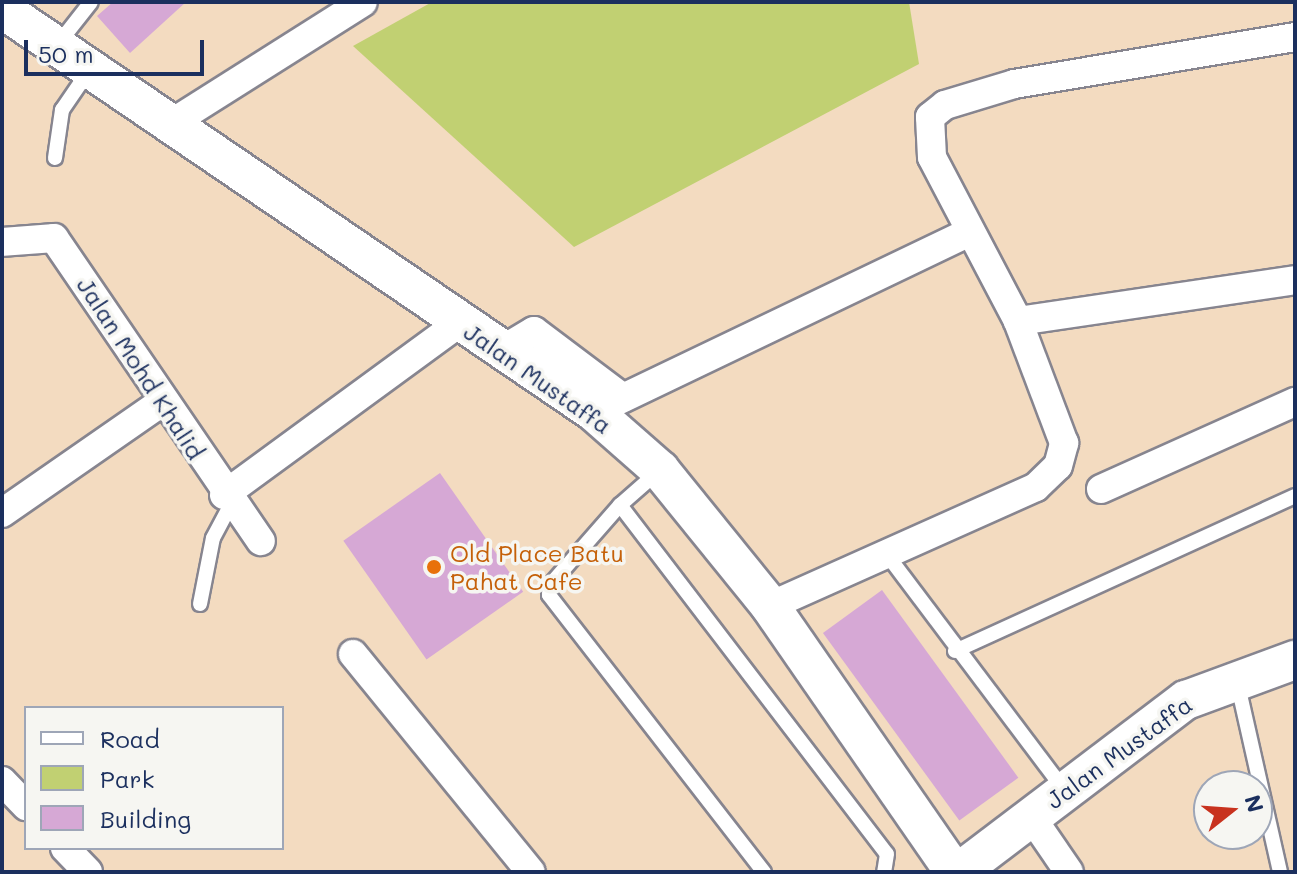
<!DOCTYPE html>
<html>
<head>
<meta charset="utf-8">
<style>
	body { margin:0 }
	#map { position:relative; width:1297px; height:874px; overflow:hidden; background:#f3dbc0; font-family:Mali,sans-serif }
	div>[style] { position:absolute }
	.green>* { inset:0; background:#c1d072 }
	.building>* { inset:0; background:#d6a8d5; transform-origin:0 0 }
	.roads { filter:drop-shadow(2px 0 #87858f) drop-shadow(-2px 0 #87858f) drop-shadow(0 2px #87858f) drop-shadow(0 -2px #87858f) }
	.lane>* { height:14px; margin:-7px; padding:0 7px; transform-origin:7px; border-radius:7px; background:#fff }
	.street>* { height:28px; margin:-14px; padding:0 14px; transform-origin:14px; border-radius:14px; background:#fff }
	.secondary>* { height:38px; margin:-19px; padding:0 19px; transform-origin:19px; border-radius:19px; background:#fff }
	.dots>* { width:22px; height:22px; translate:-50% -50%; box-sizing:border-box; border:4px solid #f6f6f2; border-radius:50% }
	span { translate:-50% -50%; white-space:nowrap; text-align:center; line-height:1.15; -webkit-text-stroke:7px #f6f6f2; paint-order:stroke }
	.street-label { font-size:24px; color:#1b2f5e }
	.food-label { font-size:24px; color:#c56008 }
	.left { translate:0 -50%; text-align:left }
	.frame { position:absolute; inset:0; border:4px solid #1b2f5e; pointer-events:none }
	.legend { position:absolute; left:24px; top:706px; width:260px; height:144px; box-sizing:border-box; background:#f6f6f2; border:2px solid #9ea6b7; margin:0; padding:10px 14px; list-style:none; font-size:24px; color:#1b2f5e }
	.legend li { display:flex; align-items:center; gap:16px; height:40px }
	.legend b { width:40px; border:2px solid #9ea6b7 }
	.north { position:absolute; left:1193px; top:770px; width:80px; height:80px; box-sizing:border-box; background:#f6f6f2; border:2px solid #9ea6b7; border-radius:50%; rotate:73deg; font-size:22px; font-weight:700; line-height:32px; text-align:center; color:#1b2f5e }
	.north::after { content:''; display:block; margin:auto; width:28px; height:36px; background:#c8321e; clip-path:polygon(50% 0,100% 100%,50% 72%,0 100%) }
	.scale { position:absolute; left:24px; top:40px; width:180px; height:36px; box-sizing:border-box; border:4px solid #1b2f5e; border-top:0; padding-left:10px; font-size:24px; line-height:28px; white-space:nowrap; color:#1b2f5e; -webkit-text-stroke:6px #f6f6f2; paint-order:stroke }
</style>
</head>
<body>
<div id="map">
	<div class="green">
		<div style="clip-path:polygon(432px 2px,909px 2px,919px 64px,574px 247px,353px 46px)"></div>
	</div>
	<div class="building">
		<div style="clip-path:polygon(113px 2px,186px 2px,130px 53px,97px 16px)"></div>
		<div style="left:440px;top:473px;width:145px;height:118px;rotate:55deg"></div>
		<div style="left:882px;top:590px;width:232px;height:73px;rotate:54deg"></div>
	</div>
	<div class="roads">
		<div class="lane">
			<div style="left:58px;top:44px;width:53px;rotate:-51.8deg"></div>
			<div style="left:55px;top:158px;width:49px;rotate:-81.7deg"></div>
			<div style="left:62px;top:110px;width:46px;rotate:-55.6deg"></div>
			<div style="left:660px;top:470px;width:53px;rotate:138.8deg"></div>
			<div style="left:620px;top:505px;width:106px;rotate:131.2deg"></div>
			<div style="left:550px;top:585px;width:10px;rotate:96deg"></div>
			<div style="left:549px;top:595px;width:351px;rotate:52.2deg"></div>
			<div style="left:620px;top:505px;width:439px;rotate:52.6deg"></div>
			<div style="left:887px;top:854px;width:18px;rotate:99deg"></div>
			<div style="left:888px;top:556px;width:291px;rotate:53deg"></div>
			<div style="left:200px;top:604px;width:67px;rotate:-78.9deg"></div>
			<div style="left:213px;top:538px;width:38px;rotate:-62deg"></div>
			<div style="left:955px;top:651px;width:374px;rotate:-24.5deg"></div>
			<div style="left:1237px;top:681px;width:196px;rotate:77.3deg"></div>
		</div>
		<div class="street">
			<div style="left:175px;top:121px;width:222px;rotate:-32.3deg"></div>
			<div style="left:2px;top:242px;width:52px;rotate:-4.4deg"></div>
			<div style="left:54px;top:238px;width:367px;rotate:55.7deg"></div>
			<div style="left:1018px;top:321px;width:280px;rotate:-8.4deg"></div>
			<div style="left:502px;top:350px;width:37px;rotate:-31deg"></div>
			<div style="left:534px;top:331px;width:111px;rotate:37deg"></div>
			<div style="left:594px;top:412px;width:414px;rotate:-25.6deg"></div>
			<div style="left:1101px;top:489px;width:213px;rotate:-24.2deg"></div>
			<div style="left:224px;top:495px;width:291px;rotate:-36.2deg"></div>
			<div style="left:2px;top:513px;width:196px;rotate:-34.8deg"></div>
			<div style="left:770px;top:606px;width:291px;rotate:-24.1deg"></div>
			<div style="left:1036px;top:487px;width:30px;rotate:-44deg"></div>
			<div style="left:1058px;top:466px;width:24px;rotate:-75deg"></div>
			<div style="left:1064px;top:443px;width:130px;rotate:-110.7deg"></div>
			<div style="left:1018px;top:321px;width:185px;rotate:-117.7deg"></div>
			<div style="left:932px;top:157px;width:40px;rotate:-92.9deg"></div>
			<div style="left:930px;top:117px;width:19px;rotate:-39deg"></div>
			<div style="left:945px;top:105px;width:72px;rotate:-16.9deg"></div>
			<div style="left:1014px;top:84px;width:285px;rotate:-9.5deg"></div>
			<div style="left:353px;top:654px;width:281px;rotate:50.8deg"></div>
			<div style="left:2px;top:781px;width:35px;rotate:46deg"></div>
			<div style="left:1032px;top:818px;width:65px;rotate:55.6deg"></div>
			<div style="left:65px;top:848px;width:33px;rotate:46deg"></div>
		</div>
		<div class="secondary">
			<div style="left:2px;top:9px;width:716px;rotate:34.24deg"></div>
			<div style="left:594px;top:412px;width:88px;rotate:41.3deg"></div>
			<div style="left:660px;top:470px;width:175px;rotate:51deg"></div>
			<div style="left:770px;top:606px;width:323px;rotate:55.3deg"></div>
			<div style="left:959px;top:872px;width:285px;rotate:-37.2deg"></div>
			<div style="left:1186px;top:700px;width:116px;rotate:-20.2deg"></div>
		</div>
	</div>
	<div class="dots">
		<div style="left:434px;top:567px;background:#e8710a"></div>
	</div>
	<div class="street-label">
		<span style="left:141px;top:368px;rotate:57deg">Jalan Mohd Khalid</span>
		<span style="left:538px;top:378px;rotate:35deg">Jalan Mustaffa</span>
		<span style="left:1119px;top:752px;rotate:-36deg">Jalan Mustaffa</span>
	</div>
	<div class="food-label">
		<span class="left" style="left:450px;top:567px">Old Place Batu<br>Pahat Cafe</span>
	</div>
	<div class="frame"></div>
	<ul class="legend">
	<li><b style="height:10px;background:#fff"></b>Road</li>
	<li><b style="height:22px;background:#c1d072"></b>Park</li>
	<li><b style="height:22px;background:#d6a8d5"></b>Building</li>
	</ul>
	<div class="north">N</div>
	<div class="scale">50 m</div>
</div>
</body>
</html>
